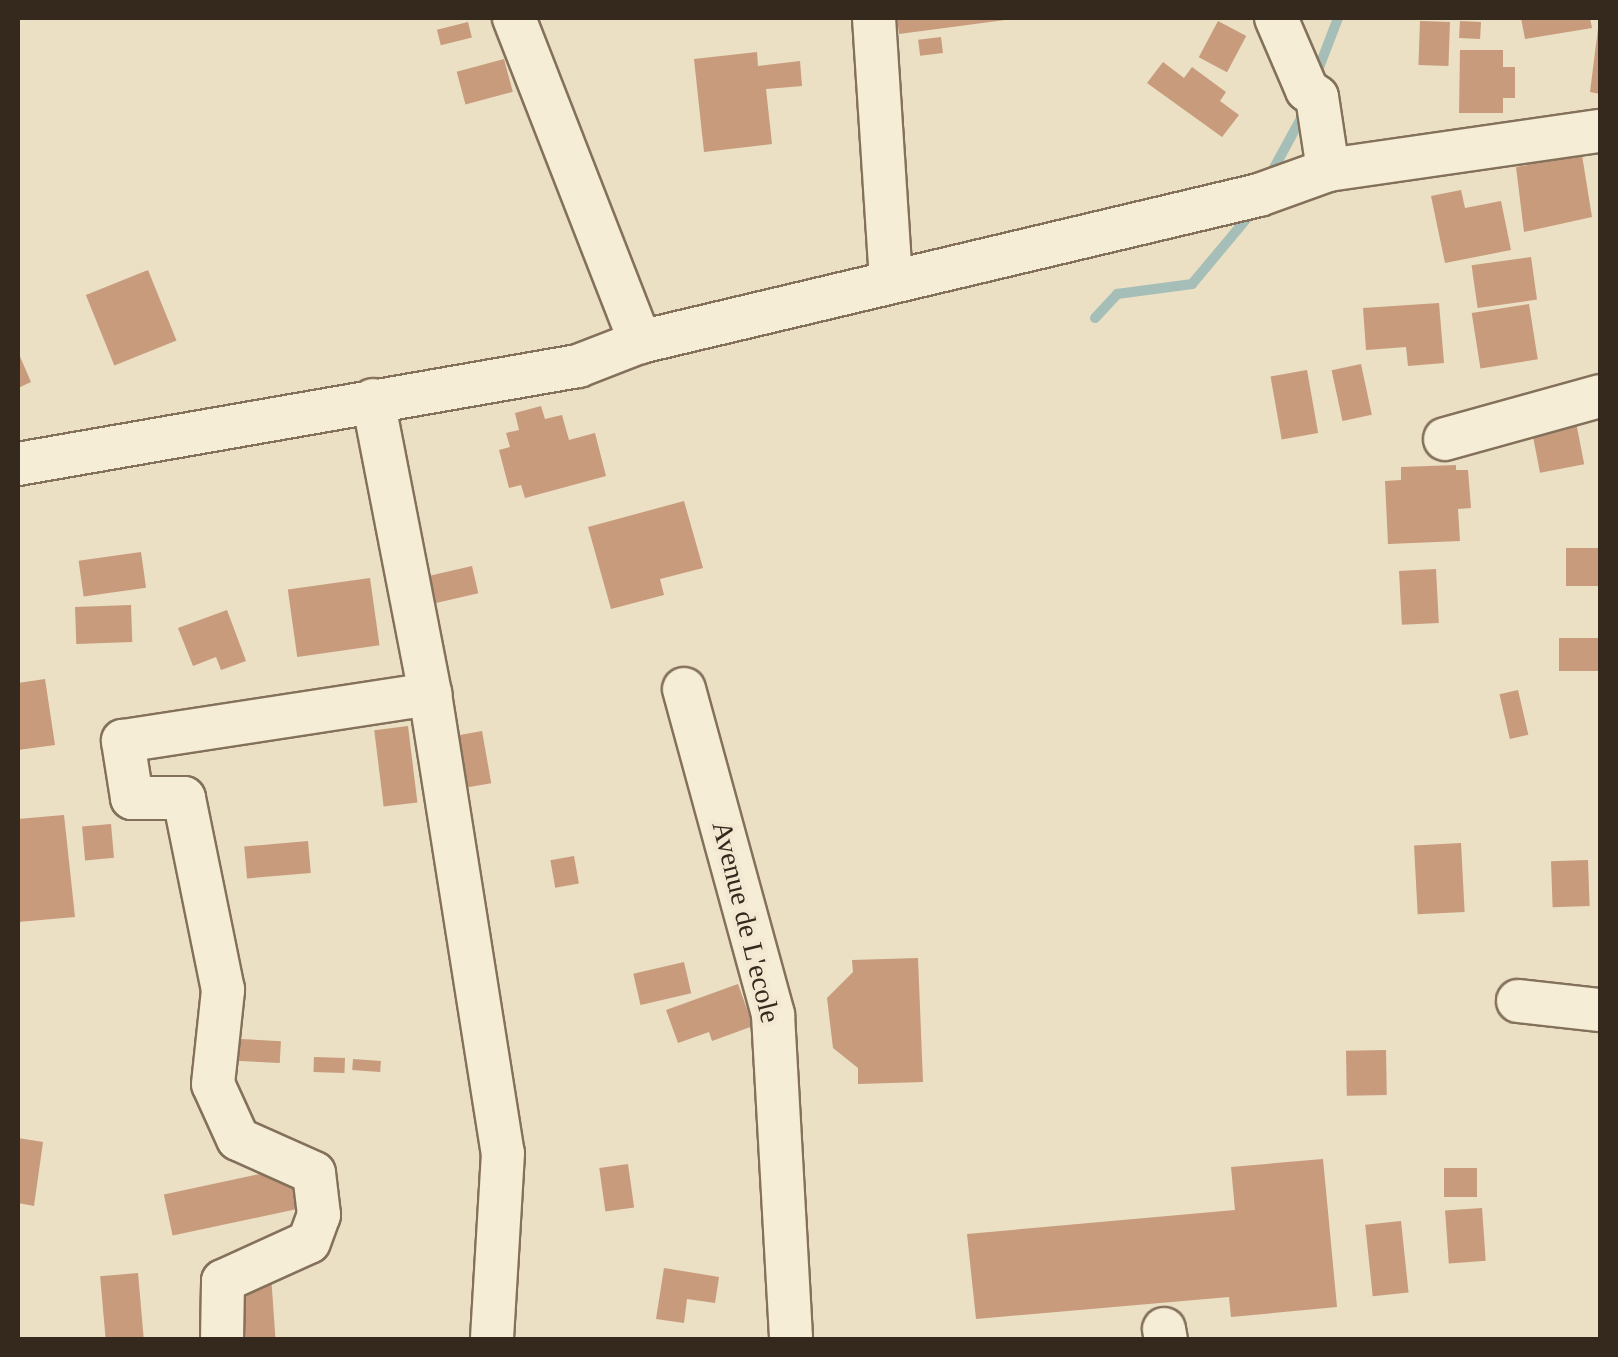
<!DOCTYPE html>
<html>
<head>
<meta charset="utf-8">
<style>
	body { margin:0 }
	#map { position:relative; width:1618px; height:1357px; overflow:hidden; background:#ebdfc4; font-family:"Times New Roman",serif }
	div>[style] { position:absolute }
	.stream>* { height:10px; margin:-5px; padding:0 5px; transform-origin:5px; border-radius:5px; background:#a5beb7 }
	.building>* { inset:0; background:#c79b7c; transform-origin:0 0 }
	.roads { filter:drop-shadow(2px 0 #84715b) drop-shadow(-2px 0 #84715b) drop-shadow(0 2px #84715b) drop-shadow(0 -2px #84715b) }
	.minor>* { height:42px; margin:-21px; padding:0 21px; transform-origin:21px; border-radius:21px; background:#f6edd6 }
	span { translate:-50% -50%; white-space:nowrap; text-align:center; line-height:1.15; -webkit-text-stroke:8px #f3e9d3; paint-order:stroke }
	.street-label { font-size:28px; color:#35291e }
	.frame { position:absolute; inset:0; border:20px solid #35291e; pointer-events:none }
</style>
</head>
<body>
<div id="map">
	<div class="stream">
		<div style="left:1315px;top:78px;width:64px;rotate:-69deg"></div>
		<div style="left:1269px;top:177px;width:73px;rotate:-61.3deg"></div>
		<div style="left:1095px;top:318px;width:33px;rotate:-47deg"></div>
		<div style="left:1117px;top:294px;width:76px;rotate:-7.6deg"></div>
		<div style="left:1192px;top:284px;width:95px;rotate:-50.1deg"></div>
	</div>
	<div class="building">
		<div style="clip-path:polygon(897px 18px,1005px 18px,1005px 20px,899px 34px)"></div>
		<div style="clip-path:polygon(1521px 18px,1590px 18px,1592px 28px,1525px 39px)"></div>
		<div style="left:1218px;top:21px;width:32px;height:41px;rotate:28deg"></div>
		<div style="left:1420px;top:21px;width:30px;height:44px;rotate:2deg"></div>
		<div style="left:1460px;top:21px;width:21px;height:17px;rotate:3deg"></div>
		<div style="left:468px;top:22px;width:16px;height:32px;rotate:76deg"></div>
		<div style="clip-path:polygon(1598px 29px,1600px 29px,1600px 94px,1590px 92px)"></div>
		<div style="left:941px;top:37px;width:16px;height:23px;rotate:83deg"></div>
		<div style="clip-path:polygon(1460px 50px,1503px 50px,1503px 67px,1515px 67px,1515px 98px,1503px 98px,1503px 113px,1459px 113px)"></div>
		<div style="clip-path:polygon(757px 52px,758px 66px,800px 61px,802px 86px,766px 89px,772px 144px,704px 152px,694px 59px)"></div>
		<div style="left:504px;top:59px;width:34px;height:49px;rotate:75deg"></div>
		<div style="clip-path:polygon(1163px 62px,1184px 78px,1192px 67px,1226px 92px,1220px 101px,1239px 115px,1222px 137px,1147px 83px)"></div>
		<div style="clip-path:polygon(1581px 149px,1592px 217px,1524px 232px,1516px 167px,1528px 165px,1527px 157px)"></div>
		<div style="clip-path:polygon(1461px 190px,1465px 208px,1501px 201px,1511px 250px,1445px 263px,1431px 196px)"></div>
		<div style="left:1531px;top:257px;width:43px;height:60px;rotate:82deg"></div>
		<div style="left:148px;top:270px;width:76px;height:67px;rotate:68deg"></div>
		<div style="clip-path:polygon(1439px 303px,1444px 363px,1408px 366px,1406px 347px,1366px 350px,1363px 308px)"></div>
		<div style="left:1529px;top:304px;width:56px;height:58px;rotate:81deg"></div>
		<div style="clip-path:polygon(18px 352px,31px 382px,18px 388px)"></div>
		<div style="left:1361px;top:364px;width:52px;height:30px;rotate:78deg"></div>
		<div style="left:1307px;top:370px;width:64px;height:37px;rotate:80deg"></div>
		<div style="clip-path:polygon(541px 406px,545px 419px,562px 415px,569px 440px,595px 433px,606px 476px,525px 498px,521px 485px,509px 488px,499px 450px,510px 447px,506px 433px,519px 430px,515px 413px)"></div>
		<div style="left:1576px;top:422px;width:43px;height:45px;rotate:79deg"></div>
		<div style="clip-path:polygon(1456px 465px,1456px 470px,1468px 470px,1471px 508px,1458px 509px,1460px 541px,1388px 544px,1385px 481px,1401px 480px,1401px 467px)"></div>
		<div style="clip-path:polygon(684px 501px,703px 568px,660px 579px,664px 595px,611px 609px,588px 527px)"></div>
		<div style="left:1600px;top:548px;width:38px;height:34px;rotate:90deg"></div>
		<div style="left:141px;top:552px;width:36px;height:63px;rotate:82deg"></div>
		<div style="left:472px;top:566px;width:28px;height:49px;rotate:77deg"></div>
		<div style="left:1436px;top:569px;width:54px;height:37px;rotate:87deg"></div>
		<div style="left:370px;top:578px;width:68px;height:83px;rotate:82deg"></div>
		<div style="left:131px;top:605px;width:37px;height:56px;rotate:88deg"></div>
		<div style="clip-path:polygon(227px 610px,246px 661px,221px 670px,216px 657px,193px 666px,178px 628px)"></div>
		<div style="left:1600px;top:638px;width:33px;height:41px;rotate:90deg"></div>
		<div style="clip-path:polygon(45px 679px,55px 745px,18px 750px,18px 683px)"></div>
		<div style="left:1518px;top:690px;width:46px;height:19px;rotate:77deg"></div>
		<div style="left:408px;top:726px;width:77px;height:34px;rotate:83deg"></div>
		<div style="left:482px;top:731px;width:53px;height:31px;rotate:80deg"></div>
		<div style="clip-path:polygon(64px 815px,75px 917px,18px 922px,18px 819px)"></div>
		<div style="left:111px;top:824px;width:34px;height:29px;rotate:85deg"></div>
		<div style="left:308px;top:841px;width:32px;height:64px;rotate:85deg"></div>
		<div style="left:1461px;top:843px;width:69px;height:47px;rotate:87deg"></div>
		<div style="left:574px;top:856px;width:28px;height:24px;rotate:80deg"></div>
		<div style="left:1588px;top:860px;width:46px;height:37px;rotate:88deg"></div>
		<div style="clip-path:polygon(918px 958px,923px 1082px,858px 1084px,858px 1068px,833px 1048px,827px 998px,853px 972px,852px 960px)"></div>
		<div style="left:684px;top:962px;width:32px;height:52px;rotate:77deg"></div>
		<div style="clip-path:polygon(738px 984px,753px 1026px,712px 1041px,709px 1032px,678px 1043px,666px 1010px)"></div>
		<div style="left:221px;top:1038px;width:60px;height:22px;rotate:3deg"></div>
		<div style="left:1386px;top:1050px;width:45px;height:40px;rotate:89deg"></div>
		<div style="left:314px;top:1057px;width:31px;height:15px;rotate:2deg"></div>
		<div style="left:353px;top:1059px;width:28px;height:11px;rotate:4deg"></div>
		<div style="clip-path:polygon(18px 1138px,43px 1142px,34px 1206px,18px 1203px)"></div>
		<div style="clip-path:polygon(1323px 1159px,1337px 1307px,1231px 1317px,1229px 1297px,976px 1319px,967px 1234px,1235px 1210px,1231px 1167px)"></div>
		<div style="left:628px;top:1164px;width:44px;height:29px;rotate:82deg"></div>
		<div style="left:293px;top:1167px;width:42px;height:132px;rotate:78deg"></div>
		<div style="left:1444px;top:1168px;width:33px;height:29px"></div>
		<div style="left:1482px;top:1208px;width:53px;height:37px;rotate:86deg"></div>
		<div style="left:1401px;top:1221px;width:72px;height:36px;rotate:84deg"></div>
		<div style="clip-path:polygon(664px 1268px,719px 1277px,715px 1303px,687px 1299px,684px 1323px,656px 1319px)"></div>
		<div style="left:138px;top:1273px;width:67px;height:38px;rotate:85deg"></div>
		<div style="left:271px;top:1275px;width:65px;height:30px;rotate:86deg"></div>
	</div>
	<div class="roads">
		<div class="minor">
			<div style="left:514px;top:18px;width:348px;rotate:68.7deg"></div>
			<div style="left:874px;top:18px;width:263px;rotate:86.3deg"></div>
			<div style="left:1276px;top:18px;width:78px;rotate:66.7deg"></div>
			<div style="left:1307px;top:90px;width:12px;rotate:35deg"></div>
			<div style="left:1317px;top:97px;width:74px;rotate:81.4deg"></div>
			<div style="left:373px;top:400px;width:299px;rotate:79deg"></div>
			<div style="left:430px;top:694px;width:465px;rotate:81deg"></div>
			<div style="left:503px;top:1153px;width:187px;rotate:93.4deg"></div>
			<div style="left:1445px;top:439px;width:161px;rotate:-15.5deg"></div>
			<div style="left:18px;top:464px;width:569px;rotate:-9.93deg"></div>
			<div style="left:578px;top:366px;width:66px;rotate:-21.2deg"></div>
			<div style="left:640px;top:342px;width:636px;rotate:-13.36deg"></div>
			<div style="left:1259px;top:195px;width:73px;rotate:-19.9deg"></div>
			<div style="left:1328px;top:170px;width:275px;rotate:-8.2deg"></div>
			<div style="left:684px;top:689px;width:338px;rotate:74.7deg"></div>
			<div style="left:773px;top:1015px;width:325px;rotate:86.8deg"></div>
			<div style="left:1518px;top:1001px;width:82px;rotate:6.3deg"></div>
			<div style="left:1164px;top:1329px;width:11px;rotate:80deg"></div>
			<div style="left:222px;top:1340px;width:59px;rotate:-89deg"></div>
			<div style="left:223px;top:1281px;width:94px;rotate:-24.4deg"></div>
			<div style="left:309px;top:1242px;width:29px;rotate:-70deg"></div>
			<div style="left:319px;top:1215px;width:42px;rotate:-96.8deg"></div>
			<div style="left:314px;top:1173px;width:83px;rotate:-155.9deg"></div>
			<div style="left:238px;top:1139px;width:60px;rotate:-114.4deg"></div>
			<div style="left:213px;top:1084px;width:95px;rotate:-83.9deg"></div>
			<div style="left:223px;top:990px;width:196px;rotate:-101.5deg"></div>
			<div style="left:184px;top:798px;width:52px;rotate:180deg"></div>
			<div style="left:132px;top:798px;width:58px;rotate:-99deg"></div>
			<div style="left:123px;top:741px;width:311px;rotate:-8.7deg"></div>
		</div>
	</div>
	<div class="street-label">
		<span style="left:746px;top:922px;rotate:76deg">Avenue de L'ecole</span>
	</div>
	<div class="frame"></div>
</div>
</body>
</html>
